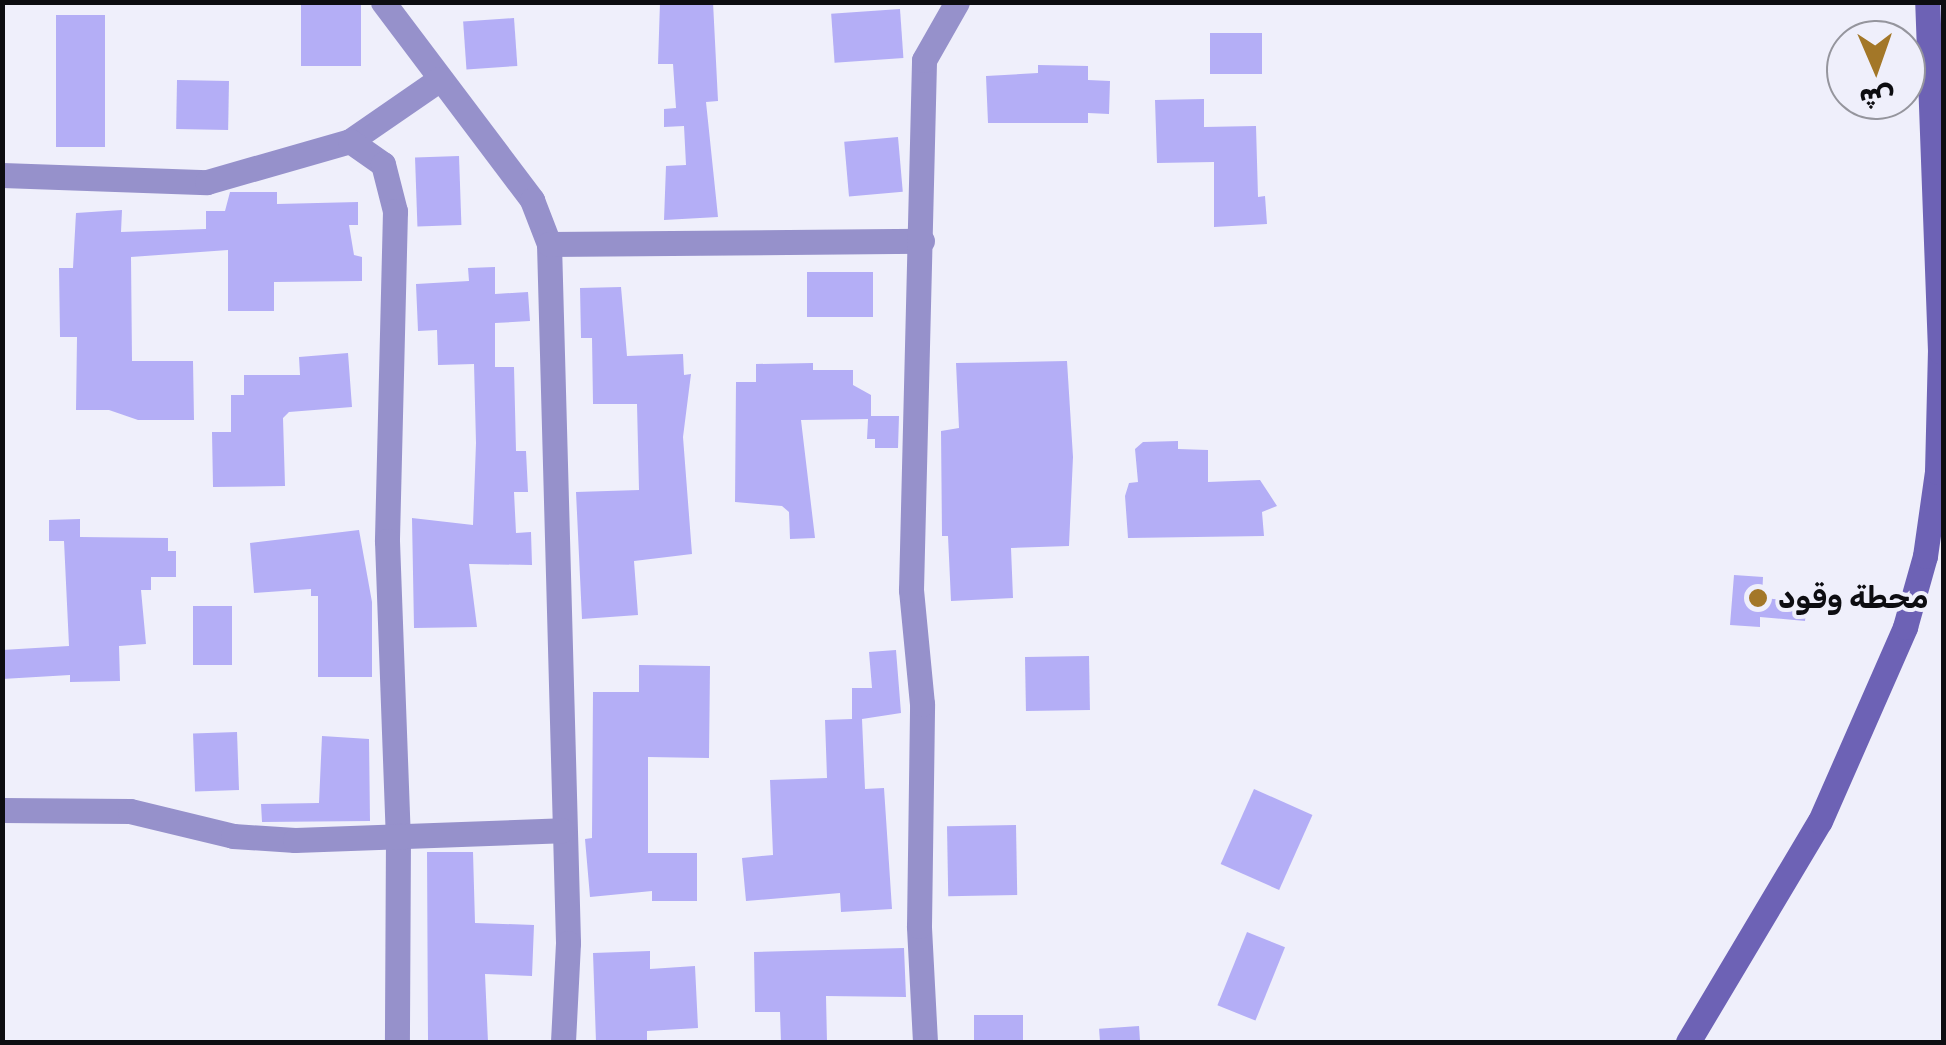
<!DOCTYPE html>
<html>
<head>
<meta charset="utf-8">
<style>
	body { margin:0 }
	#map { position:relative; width:1946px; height:1045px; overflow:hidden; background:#efeffb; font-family:Rubik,"Noto Sans Arabic",sans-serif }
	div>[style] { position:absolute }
	.building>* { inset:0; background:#b4aef6; transform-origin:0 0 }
	.minor>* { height:25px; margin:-12.5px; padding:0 12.5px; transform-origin:12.5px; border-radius:12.5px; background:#9691cb }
	.secondary>* { height:25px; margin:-12.5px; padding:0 12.5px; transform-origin:12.5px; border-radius:12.5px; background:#6d62b5 }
	.dots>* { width:28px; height:28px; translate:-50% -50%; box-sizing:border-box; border:5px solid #efeffb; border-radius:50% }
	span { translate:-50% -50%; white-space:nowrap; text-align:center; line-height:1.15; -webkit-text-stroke:8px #efeffb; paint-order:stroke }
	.poi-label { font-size:30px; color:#0d0d11; font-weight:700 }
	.left { translate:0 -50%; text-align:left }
	.frame { position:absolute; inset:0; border:5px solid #0d0d11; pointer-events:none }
	.north { position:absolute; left:1826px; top:20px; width:100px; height:100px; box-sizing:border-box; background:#efeffb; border:2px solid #95959d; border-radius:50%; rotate:178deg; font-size:28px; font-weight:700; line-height:40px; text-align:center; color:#0d0d11 }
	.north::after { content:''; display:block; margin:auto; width:35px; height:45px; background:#a37728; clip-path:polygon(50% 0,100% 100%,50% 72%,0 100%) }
</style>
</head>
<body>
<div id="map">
	<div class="building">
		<div style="left:301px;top:2px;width:60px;height:64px"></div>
		<div style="clip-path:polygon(660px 2px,713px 2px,718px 101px,706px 102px,718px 217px,664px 220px,666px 166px,686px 165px,684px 126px,664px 127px,664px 109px,676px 108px,673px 64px,658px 64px)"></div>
		<div style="left:900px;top:9px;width:49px;height:69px;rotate:86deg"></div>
		<div style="left:56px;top:15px;width:49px;height:132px"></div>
		<div style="left:514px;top:18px;width:48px;height:51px;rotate:86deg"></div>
		<div style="left:1210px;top:33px;width:52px;height:41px"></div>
		<div style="clip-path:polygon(1038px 65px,1088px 66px,1088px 80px,1110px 81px,1109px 114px,1088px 113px,1088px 123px,988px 123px,986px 76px,1038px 73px)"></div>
		<div style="left:177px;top:80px;width:52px;height:49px;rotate:1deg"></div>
		<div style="clip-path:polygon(1204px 99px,1204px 127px,1256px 126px,1258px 197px,1265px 196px,1267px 224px,1214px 227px,1214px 162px,1157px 163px,1155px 100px)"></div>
		<div style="left:898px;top:137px;width:55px;height:54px;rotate:85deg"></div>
		<div style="left:459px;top:156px;width:69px;height:44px;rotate:88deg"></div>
		<div style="clip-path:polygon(230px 192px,277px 192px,277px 204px,358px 202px,358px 225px,349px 225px,354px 255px,362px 257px,362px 281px,274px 282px,274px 311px,228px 311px,228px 250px,131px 257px,132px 361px,193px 361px,194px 420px,138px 420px,109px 410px,76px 410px,77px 337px,60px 337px,59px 268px,73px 268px,76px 213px,122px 210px,121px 232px,206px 229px,206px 211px,225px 211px)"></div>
		<div style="clip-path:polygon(495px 267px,495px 294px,528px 292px,530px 321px,495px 323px,495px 367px,514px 367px,516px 451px,526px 451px,528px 492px,514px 492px,516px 533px,531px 532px,532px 565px,469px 564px,477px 627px,414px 628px,412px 518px,473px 525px,476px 443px,474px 364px,438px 365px,437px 330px,418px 331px,416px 284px,469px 281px,468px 268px)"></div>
		<div style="left:807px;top:272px;width:66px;height:45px"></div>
		<div style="clip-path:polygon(621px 287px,627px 356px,683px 354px,684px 375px,691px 374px,683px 437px,692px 554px,634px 561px,638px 615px,582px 619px,576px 492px,639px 490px,637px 404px,593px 404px,592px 338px,581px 338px,580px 288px)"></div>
		<div style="clip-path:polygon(348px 353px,352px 407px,289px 412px,283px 418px,285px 486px,213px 487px,212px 432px,231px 432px,231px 395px,244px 395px,244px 375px,300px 375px,299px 357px)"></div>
		<div style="clip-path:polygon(1067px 361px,1073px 457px,1069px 546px,1011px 548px,1013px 598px,951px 601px,948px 536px,942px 536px,941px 431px,959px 428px,956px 363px)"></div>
		<div style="clip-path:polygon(813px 363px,813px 370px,853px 370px,853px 385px,871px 395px,871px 416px,899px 416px,898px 448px,875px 448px,875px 439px,867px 439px,868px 419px,801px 420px,815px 538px,790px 539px,789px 512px,782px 506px,735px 502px,736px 382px,756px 382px,756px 364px)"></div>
		<div style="clip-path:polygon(1178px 441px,1178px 449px,1208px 450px,1208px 482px,1260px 480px,1277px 506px,1262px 512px,1264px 536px,1128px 538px,1125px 496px,1129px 483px,1138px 482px,1135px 449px,1143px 442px)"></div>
		<div style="clip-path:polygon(80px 519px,80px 537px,168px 538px,168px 551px,176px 551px,176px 577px,151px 577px,151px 590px,141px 590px,146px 644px,119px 646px,120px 681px,70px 682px,70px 675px,2px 679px,2px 650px,69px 646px,64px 541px,49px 541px,49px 520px)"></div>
		<div style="clip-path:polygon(359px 530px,372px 602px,372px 677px,318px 677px,318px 596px,311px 596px,311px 589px,254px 593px,250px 543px)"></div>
		<div style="clip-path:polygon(1734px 575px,1763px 577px,1762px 598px,1807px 602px,1805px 621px,1760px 617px,1760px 627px,1730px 625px)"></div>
		<div style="left:193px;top:606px;width:39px;height:59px"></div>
		<div style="clip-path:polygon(896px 650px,901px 713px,862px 719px,865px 789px,884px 788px,892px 909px,841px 912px,840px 893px,746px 901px,742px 858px,773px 855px,770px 780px,827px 778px,825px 720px,852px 719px,852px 688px,872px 688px,869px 652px)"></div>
		<div style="left:1089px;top:656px;width:54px;height:64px;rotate:89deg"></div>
		<div style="clip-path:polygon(639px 665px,710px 666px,709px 758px,648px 757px,648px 853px,697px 853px,697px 901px,652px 901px,652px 891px,590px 897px,585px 839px,592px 838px,593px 692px,639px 692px)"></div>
		<div style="left:237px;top:732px;width:58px;height:44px;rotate:88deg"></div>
		<div style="clip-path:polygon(322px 736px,369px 739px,370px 821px,262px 822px,261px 804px,319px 803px)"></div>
		<div style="left:1254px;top:789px;width:64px;height:82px;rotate:24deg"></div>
		<div style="left:1016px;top:825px;width:70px;height:69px;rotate:89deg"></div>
		<div style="clip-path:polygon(427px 852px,473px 852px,475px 923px,534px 925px,532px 976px,485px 974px,488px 1042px,428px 1042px)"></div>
		<div style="left:1247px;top:932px;width:41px;height:79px;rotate:22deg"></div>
		<div style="clip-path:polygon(904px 948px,906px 997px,826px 996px,827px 1042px,781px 1042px,780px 1012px,755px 1012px,754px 952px)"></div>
		<div style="clip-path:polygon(650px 951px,650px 969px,695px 966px,698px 1028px,647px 1031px,647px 1042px,596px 1042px,593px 953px)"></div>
		<div style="left:1023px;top:1015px;width:27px;height:49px;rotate:90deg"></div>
		<div style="left:1139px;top:1026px;width:16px;height:40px;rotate:86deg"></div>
	</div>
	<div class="minor">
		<div style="left:383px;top:2px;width:248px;rotate:53deg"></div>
		<div style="left:532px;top:200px;width:47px;rotate:68.9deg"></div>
		<div style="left:549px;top:244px;width:699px;rotate:88.44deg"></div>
		<div style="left:568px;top:943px;width:99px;rotate:92.9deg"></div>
		<div style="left:350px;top:141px;width:109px;rotate:-34.6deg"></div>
		<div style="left:2px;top:175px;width:205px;rotate:2deg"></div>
		<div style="left:207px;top:182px;width:149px;rotate:-16deg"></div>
		<div style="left:350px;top:141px;width:40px;rotate:34.9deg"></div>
		<div style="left:383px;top:164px;width:49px;rotate:75.7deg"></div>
		<div style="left:395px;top:211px;width:330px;rotate:91.4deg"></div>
		<div style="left:387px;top:541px;width:294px;rotate:87.9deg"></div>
		<div style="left:398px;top:835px;width:207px;rotate:90.3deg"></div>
		<div style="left:549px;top:244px;width:373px;rotate:-0.5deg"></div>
		<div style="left:2px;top:810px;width:128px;rotate:0.4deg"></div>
		<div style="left:130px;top:811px;width:106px;rotate:13.6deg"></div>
		<div style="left:233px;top:836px;width:62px;rotate:3.7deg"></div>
		<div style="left:295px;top:840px;width:267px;rotate:-2.1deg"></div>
		<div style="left:925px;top:1042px;width:116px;rotate:-93deg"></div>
		<div style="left:919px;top:926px;width:222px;rotate:-89.2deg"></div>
		<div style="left:922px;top:704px;width:115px;rotate:-95.5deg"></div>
		<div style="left:911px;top:590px;width:530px;rotate:-88.59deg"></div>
		<div style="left:924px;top:60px;width:67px;rotate:-60.4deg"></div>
	</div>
	<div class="secondary">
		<div style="left:1688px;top:1042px;width:257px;rotate:-59.2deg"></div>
		<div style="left:1820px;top:821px;width:212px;rotate:-66.3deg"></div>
		<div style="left:1905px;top:627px;width:74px;rotate:-74.3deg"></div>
		<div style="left:1925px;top:556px;width:85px;rotate:-81.9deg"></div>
		<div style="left:1937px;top:472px;width:121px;rotate:-88.6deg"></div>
		<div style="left:1940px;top:351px;width:349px;rotate:-92.1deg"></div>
	</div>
	<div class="dots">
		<div style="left:1758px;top:598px;background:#a37728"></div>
	</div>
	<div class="poi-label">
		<span class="left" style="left:1778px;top:598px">محطة وقود</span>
	</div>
	<div class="frame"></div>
	<div class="north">ش</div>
</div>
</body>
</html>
